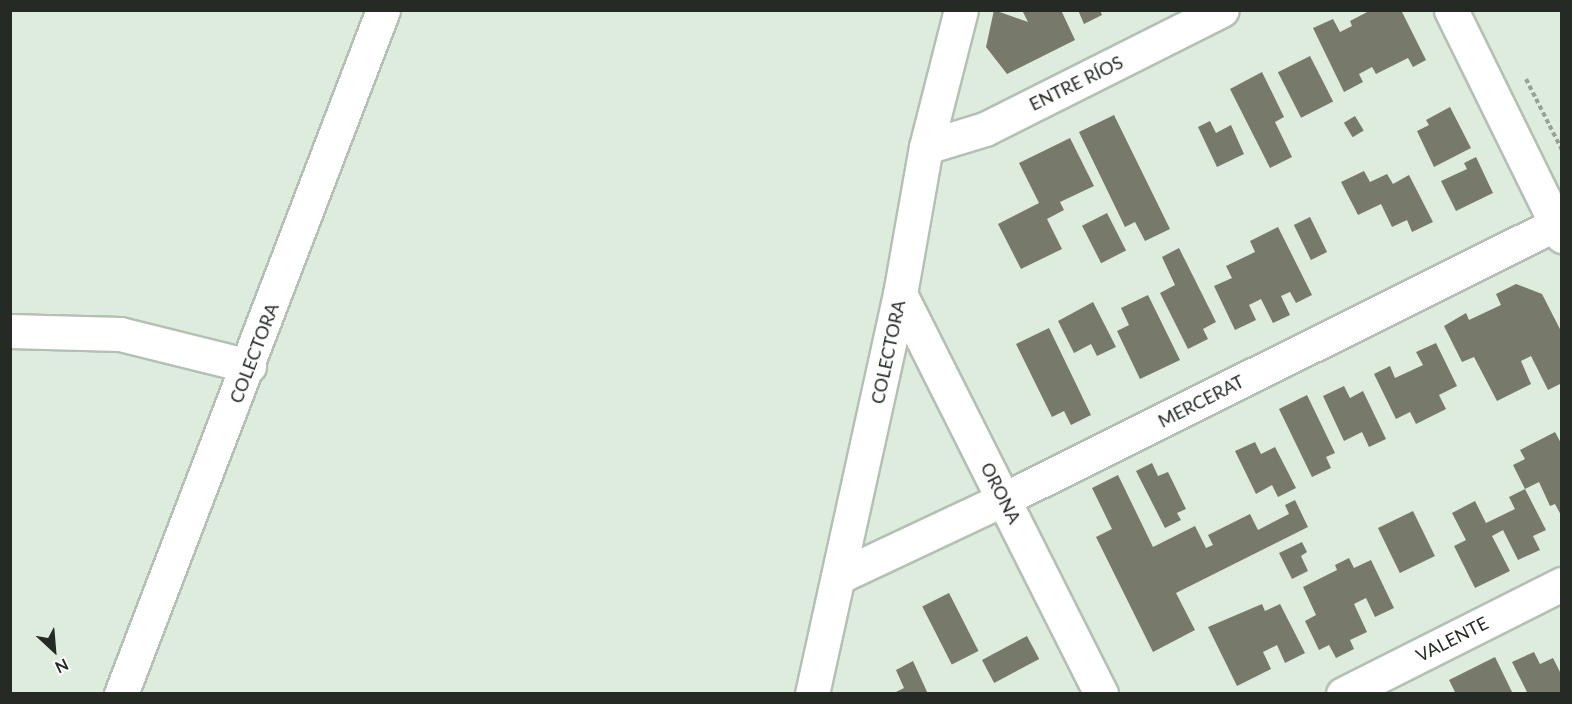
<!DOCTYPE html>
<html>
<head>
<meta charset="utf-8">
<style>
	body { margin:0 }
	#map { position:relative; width:1572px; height:704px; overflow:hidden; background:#deecde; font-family:Lato,sans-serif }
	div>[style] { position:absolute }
	.building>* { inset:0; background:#777a6a; transform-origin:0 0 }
	.path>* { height:4px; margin-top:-2px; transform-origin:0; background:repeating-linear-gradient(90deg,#97a197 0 4.5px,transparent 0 7.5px) }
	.roads { filter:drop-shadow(2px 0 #b3c0b3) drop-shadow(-2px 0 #b3c0b3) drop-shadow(0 2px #b3c0b3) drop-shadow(0 -2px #b3c0b3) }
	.minor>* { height:33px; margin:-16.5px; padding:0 16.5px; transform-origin:16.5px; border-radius:16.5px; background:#fff }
	.tertiary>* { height:33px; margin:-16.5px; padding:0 16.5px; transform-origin:16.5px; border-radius:16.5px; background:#fff }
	span { translate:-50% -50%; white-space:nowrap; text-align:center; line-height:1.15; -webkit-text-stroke:4.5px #fff; paint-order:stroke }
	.street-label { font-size:18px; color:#252a25 }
	.frame { position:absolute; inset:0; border:12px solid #252a25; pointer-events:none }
	.north { position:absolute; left:24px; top:620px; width:60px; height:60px; -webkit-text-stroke:4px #fff; paint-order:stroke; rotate:154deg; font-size:16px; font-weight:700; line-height:24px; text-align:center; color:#252a25 }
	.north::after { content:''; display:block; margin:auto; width:21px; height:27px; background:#252a25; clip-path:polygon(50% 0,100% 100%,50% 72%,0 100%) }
</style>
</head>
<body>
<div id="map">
	<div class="building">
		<div style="clip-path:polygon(994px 10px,1028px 22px,1022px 10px,1061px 10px,1075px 40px,1007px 74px,986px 47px)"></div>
		<div style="clip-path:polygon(1078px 10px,1100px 10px,1102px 15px,1084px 24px)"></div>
		<div style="clip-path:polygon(1371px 10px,1401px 10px,1426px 60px,1413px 67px,1408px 58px,1376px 74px,1372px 67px,1359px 74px,1363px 82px,1344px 92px,1313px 28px,1333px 19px,1340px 32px,1352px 26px,1350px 21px)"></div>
		<div style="left:1310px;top:56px;width:51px;height:36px;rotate:63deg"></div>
		<div style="clip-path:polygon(1262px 72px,1284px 117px,1275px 122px,1292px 157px,1270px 168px,1230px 89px)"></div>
		<div style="clip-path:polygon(1450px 107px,1471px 148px,1434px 167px,1417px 131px,1429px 125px,1426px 120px)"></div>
		<div style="clip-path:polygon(1114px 115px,1170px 229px,1145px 241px,1135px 222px,1125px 227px,1079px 132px)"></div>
		<div style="left:1355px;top:116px;width:17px;height:13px;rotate:59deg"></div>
		<div style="clip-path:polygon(1210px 121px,1216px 133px,1231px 125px,1244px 154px,1217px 167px,1198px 127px)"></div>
		<div style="clip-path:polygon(1070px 138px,1094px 186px,1060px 202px,1064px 210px,1047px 219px,1062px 249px,1021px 269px,998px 224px,1039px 203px,1019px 163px)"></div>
		<div style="clip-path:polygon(1476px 157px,1493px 193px,1456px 211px,1441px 181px,1467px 169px,1464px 163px)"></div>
		<div style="clip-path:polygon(1364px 171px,1370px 182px,1387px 174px,1393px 184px,1409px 175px,1433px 222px,1412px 232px,1407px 220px,1392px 227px,1381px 204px,1358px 215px,1341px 182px)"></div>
		<div style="left:1107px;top:213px;width:42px;height:28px;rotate:63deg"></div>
		<div style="left:1310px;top:217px;width:39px;height:18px;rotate:64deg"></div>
		<div style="clip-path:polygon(1278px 227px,1312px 295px,1296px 303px,1290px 292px,1281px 296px,1290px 315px,1273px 323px,1261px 299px,1249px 305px,1256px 320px,1235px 330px,1214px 286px,1232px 278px,1226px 266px,1255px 252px,1250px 241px)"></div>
		<div style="clip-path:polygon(1179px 248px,1216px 322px,1203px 329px,1208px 339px,1188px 349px,1160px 293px,1175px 285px,1162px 257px)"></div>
		<div style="clip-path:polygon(1516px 284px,1542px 294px,1562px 333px,1562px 383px,1548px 390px,1531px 356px,1521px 361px,1531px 384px,1497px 401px,1474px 357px,1462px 362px,1444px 326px,1466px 313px,1469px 320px,1501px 305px,1496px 294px)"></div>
		<div style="clip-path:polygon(1148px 295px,1180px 360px,1140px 379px,1117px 331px,1129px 325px,1121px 308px)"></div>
		<div style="clip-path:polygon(1093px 302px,1116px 347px,1097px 356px,1091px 344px,1074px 353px,1058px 321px)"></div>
		<div style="clip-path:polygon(1049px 328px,1091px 415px,1071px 425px,1064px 411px,1052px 417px,1016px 344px)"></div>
		<div style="clip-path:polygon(1436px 343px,1457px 386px,1439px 395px,1446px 409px,1416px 424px,1410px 412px,1396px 419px,1374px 374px,1390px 366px,1395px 378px,1423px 365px,1416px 352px)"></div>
		<div style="clip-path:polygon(1344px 386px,1350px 398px,1363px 391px,1386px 439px,1369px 447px,1362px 432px,1344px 441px,1323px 396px)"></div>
		<div style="clip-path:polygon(1307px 395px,1335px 453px,1326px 457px,1331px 468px,1312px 477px,1279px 409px)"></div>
		<div style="clip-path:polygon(1555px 432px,1562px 445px,1562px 517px,1555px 504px,1550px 506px,1539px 482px,1525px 489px,1546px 530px,1533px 536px,1540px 550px,1518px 560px,1503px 530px,1492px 536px,1510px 571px,1475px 588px,1454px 546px,1466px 540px,1452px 513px,1475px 501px,1486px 523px,1515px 509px,1509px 497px,1525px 489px,1513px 465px,1525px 459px,1520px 450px)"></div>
		<div style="clip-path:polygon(1255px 442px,1261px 454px,1275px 447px,1296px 488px,1278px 497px,1272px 485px,1256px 494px,1235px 451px)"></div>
		<div style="clip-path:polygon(1152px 463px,1158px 476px,1168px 472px,1186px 509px,1177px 513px,1181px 520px,1165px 528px,1136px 471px)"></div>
		<div style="clip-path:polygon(1118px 475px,1153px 547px,1195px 526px,1206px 548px,1213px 545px,1208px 535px,1250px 514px,1258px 530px,1289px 514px,1285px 505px,1295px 500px,1308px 527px,1176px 593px,1195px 630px,1153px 652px,1096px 537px,1112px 529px,1092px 488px)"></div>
		<div style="left:1413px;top:511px;width:50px;height:39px;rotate:64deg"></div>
		<div style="clip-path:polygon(1302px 542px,1307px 552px,1301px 556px,1308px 571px,1292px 579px,1279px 553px)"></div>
		<div style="clip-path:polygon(1349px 558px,1354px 568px,1371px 560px,1394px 608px,1375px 617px,1366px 598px,1354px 604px,1367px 632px,1350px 640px,1354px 649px,1336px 658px,1329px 645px,1319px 650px,1305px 621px,1316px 615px,1303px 587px,1337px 570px,1335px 565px)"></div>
		<div style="left:949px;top:593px;width:65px;height:30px;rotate:63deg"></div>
		<div style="clip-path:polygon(1262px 604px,1265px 611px,1280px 604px,1305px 653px,1285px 663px,1277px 645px,1263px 652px,1271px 669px,1237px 686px,1208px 627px)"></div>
		<div style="left:1027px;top:636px;width:26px;height:51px;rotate:62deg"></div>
		<div style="clip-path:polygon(1534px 652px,1540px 664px,1553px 658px,1562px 676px,1562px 694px,1528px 694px,1512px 662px)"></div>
		<div style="clip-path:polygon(1495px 657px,1513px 694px,1456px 694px,1449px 680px)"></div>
		<div style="clip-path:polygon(913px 661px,928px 694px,892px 694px,904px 688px,896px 670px)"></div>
	</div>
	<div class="path">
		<div style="left:1526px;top:79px;width:80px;rotate:63.1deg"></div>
	</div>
	<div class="roads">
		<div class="minor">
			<div style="left:926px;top:147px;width:62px;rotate:-17deg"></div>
			<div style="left:985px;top:129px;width:265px;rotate:-26.7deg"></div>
			<div style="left:900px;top:294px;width:448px;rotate:63.3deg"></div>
			<div style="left:10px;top:331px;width:110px;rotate:1.6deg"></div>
			<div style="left:120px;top:334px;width:133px;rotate:13.9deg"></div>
			<div style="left:838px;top:577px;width:183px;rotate:-25.2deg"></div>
			<div style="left:1004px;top:499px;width:623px;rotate:-26.48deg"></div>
			<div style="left:812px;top:694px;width:410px;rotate:-77.6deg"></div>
			<div style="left:900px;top:294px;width:149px;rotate:-80deg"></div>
			<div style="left:926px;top:147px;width:141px;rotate:-75.7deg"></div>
			<div style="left:1343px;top:694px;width:245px;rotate:-26.7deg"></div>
		</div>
		<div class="tertiary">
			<div style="left:1451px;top:10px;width:252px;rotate:63.8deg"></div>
			<div style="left:121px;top:694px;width:732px;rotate:-69.04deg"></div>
		</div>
	</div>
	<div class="street-label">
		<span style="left:1076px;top:83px;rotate:-26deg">ENTRE RÍOS</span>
		<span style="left:888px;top:352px;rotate:-78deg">COLECTORA</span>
		<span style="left:254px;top:353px;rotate:-69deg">COLECTORA</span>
		<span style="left:1201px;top:401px;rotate:-27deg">MERCERAT</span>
		<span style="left:1001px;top:493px;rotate:63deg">ORONA</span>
		<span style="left:1452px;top:639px;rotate:-27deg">VALENTE</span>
	</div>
	<div class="frame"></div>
	<div class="north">N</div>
</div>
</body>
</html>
